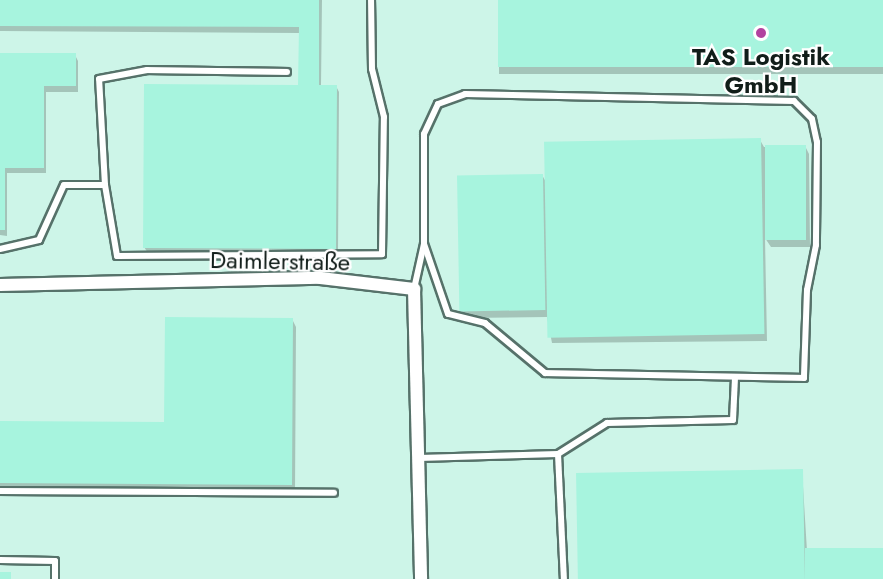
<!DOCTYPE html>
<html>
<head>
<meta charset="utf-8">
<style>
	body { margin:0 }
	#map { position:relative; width:883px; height:579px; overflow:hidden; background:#e6fef6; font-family:Jost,sans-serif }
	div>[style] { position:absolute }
	.built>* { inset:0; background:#cdf5e8; transform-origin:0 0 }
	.shadow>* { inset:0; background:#0003; transform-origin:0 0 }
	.building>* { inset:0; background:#a7f4de; transform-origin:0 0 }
	.roads { filter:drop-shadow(2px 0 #56726a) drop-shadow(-2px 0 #56726a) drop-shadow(0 2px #56726a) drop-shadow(0 -2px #56726a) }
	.lane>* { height:6px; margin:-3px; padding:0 3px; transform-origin:3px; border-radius:3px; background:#fff }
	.street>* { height:12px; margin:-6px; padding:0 6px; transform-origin:6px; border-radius:6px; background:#fff }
	.dots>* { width:16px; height:16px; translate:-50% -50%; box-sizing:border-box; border:3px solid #fff; border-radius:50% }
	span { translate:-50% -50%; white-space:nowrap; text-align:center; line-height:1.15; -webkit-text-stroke:4.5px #fff; paint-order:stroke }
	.poi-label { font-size:24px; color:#111d19; font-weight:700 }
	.street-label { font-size:24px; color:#111d19 }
</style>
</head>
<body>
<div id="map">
	<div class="built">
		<div style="left:0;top:0;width:883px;height:579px"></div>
	</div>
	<div class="shadow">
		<div style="clip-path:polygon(0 0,322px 0,321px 86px,336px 86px,339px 92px,338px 254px,148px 253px,144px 247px,300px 86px,300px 33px,0 31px)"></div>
		<div style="left:499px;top:0;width:384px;height:74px"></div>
		<div style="clip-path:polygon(0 55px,75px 55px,78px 61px,78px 92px,46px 92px,46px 173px,7px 173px,7px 236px,0 235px)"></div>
		<div style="clip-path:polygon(760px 140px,764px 147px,805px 146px,809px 154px,810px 247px,771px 247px,765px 238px,767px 341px,552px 343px,547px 317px,465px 318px,461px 311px,542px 175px,546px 182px)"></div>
		<div style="clip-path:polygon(292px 319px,296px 327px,295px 493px,0 490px,0 422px,165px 424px)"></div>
		<div style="clip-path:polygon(802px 470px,807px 551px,883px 550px,883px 579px,579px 579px)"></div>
	</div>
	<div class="building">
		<div style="clip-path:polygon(0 0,319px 0,319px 85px,337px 85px,336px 249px,143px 248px,144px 84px,298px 85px,299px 27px,0 26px)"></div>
		<div style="left:498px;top:0;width:385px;height:67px"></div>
		<div style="clip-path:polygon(0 53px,76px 53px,76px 86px,44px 86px,44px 168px,5px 168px,5px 230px,0 230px)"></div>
		<div style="left:761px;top:138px;width:196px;height:217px;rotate:89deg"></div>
		<div style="left:765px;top:145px;width:41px;height:95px"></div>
		<div style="left:543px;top:174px;width:136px;height:86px;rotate:89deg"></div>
		<div style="clip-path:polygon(165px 317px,293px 318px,292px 485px,0 483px,0 421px,164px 422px)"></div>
		<div style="left:803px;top:469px;width:110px;height:227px;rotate:89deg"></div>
		<div style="left:883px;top:548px;width:31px;height:78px;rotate:90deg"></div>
		<div style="left:0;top:572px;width:11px;height:7px"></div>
	</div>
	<div class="roads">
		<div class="lane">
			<div style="left:105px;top:185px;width:106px;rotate:-93.2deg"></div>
			<div style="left:99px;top:79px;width:49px;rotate:-10.6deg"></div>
			<div style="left:147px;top:70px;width:140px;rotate:0.8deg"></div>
			<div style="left:0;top:249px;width:40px;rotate:-13deg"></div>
			<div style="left:39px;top:240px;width:60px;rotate:-65.6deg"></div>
			<div style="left:64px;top:185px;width:41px"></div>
			<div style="left:105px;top:185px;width:72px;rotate:80.4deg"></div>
			<div style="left:117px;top:256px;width:265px;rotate:-0.4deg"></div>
			<div style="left:382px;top:254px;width:137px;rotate:-89.2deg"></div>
			<div style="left:384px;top:117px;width:49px;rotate:-104deg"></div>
			<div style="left:372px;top:69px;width:69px;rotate:-90.8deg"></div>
			<div style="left:414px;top:289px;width:46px;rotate:-77.5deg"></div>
			<div style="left:424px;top:244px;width:110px;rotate:-90deg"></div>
			<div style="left:424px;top:134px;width:33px;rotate:-65deg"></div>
			<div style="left:438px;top:104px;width:29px;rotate:-20deg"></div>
			<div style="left:465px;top:94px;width:329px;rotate:1.2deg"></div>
			<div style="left:794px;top:101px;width:25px;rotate:45deg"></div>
			<div style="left:812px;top:119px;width:24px;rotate:78deg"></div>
			<div style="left:817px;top:142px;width:103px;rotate:90.6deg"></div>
			<div style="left:816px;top:245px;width:46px;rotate:101.3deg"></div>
			<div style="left:807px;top:290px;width:88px;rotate:92deg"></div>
			<div style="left:804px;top:378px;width:259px;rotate:-178.9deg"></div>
			<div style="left:545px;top:373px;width:78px;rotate:-140.2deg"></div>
			<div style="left:485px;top:323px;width:38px;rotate:-166deg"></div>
			<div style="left:448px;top:314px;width:74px;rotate:-108.9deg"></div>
			<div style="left:558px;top:454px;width:125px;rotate:87.3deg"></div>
			<div style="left:419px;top:458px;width:139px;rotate:-1.6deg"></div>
			<div style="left:558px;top:454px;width:58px;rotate:-32.3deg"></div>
			<div style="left:607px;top:423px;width:126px;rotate:-1.4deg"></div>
			<div style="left:733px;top:420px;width:43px;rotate:-87.3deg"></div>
			<div style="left:0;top:491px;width:334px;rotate:0.3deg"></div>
			<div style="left:0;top:560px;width:55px;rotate:1deg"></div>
			<div style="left:55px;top:561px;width:18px;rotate:90deg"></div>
		</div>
		<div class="street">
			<div style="left:0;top:285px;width:320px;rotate:-1.3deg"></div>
			<div style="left:320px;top:278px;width:95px;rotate:6.7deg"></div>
			<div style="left:414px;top:289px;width:290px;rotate:88.6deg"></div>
		</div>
	</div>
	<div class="dots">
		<div style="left:761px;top:33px;background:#b2429f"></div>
	</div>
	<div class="poi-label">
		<span style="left:761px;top:71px">TAS Logistik<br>GmbH</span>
	</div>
	<div class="street-label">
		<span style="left:280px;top:261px;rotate:1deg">Daimlerstraße</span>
	</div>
</div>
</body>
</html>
